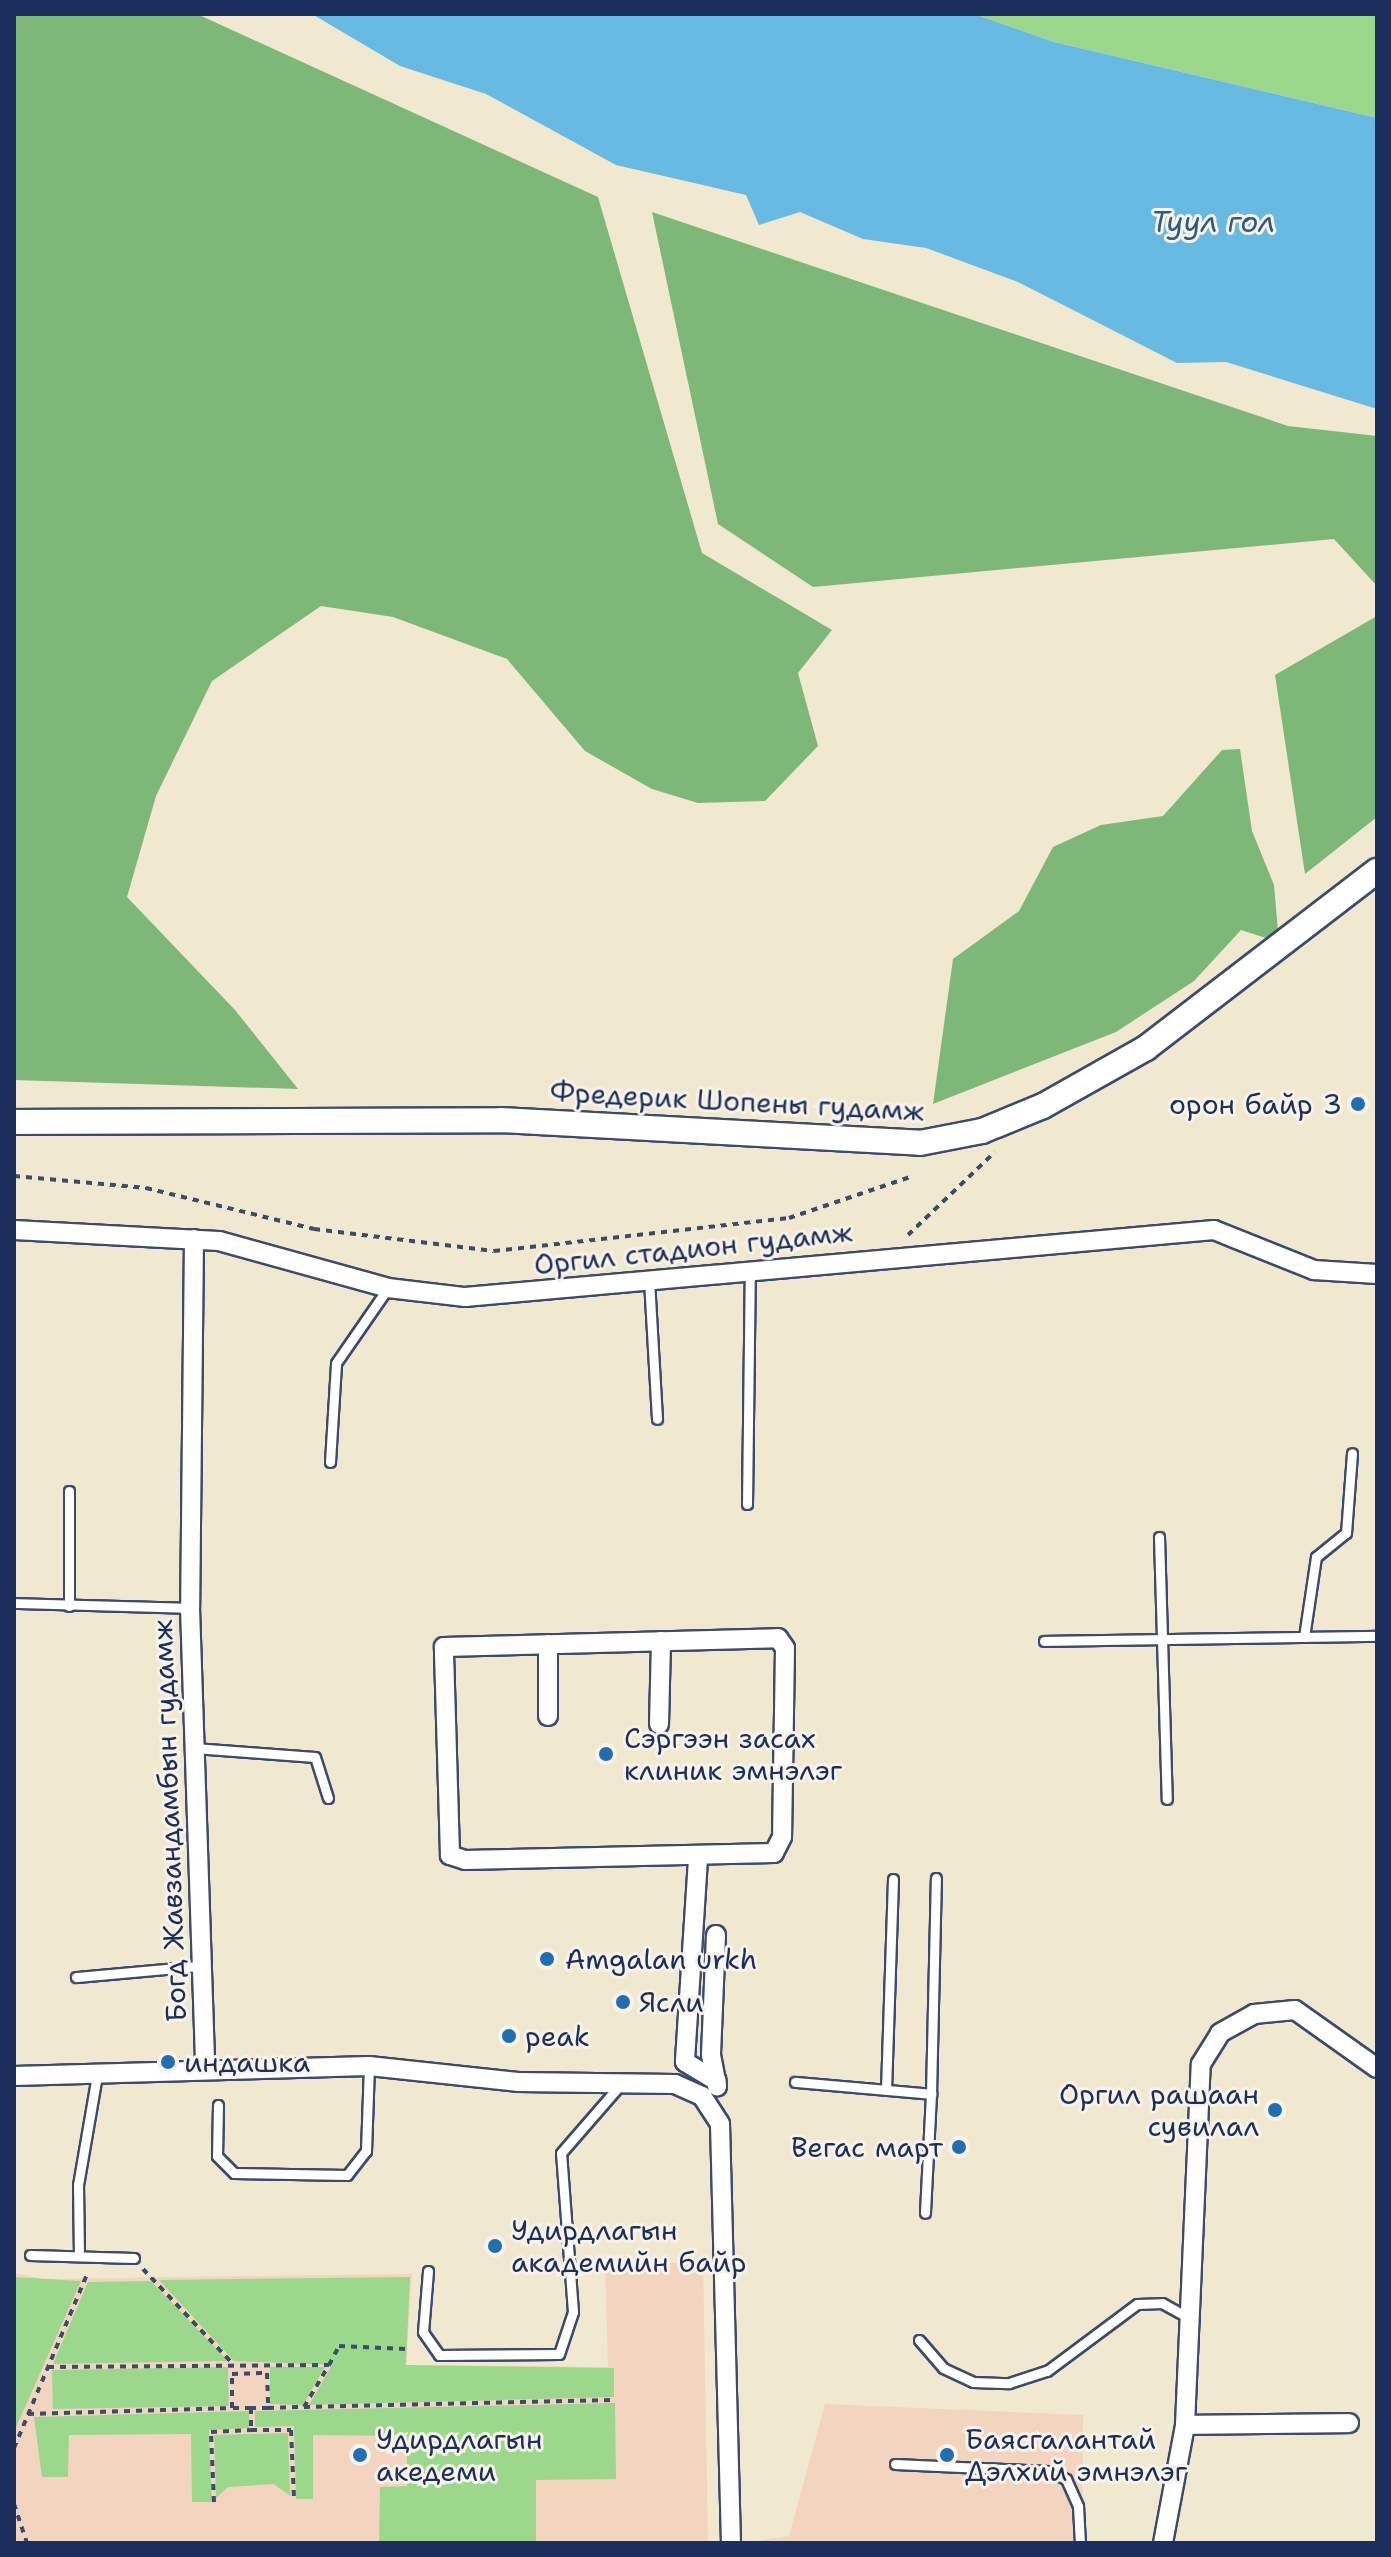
<!DOCTYPE html>
<html>
<head>
<meta charset="utf-8">
<style>
	body { margin:0 }
	#map { position:relative; width:1391px; height:2557px; overflow:hidden; background:#f1e8d0; font-family:"Shantell Sans",sans-serif }
	div>[style] { position:absolute }
	.built>* { inset:0; background:#f3d4bf }
	.green>* { inset:0; background:#9cd88c; transform-origin:0 0 }
	.forest>* { inset:0; background:#7db878 }
	.water>* { inset:0; background:#67bbe3 }
	.path>* { height:4px; margin-top:-2px; transform-origin:0; background:repeating-linear-gradient(90deg,#3b4b6f 0 6px,transparent 0 12px) }
	.roads { filter:drop-shadow(2px 0 #3b4b6f) drop-shadow(-2px 0 #3b4b6f) drop-shadow(0 2px #3b4b6f) drop-shadow(0 -2px #3b4b6f) }
	.service>* { height:9px; margin:-4.5px; padding:0 4.5px; transform-origin:4.5px; border-radius:4.5px; background:#fff }
	.minor>* { height:18px; margin:-9px; padding:0 9px; transform-origin:9px; border-radius:9px; background:#fff }
	.tertiary>* { height:24px; margin:-12px; padding:0 12px; transform-origin:12px; border-radius:12px; background:#fff }
	.dots>* { width:22px; height:22px; translate:-50% -50%; box-sizing:border-box; border:4px solid #f7f3e8; border-radius:50% }
	span { translate:-50% -50%; white-space:nowrap; text-align:center; line-height:1.15; -webkit-text-stroke:6px #f7f3e8; paint-order:stroke }
	.street-label { font-size:28px; color:#1b2f5e }
	.poi-label { font-size:28px; color:#1b2f5e }
	.right { translate:-100% -50%; text-align:right }
	.left { translate:0 -50%; text-align:left }
	.water-label { font-size:30px; color:#325986; font-style:italic }
	.frame { position:absolute; inset:0; border:16px solid #1b2f5e; pointer-events:none }
</style>
</head>
<body>
<div id="map">
	<div class="built">
		<div style="clip-path:polygon(605px 2261px,703px 2264px,708px 2543px,14px 2543px,14px 2273px,43px 2279px,412px 2274px,406px 2365px,608px 2367px)"></div>
		<div style="clip-path:polygon(825px 2404px,1083px 2415px,1082px 2543px,743px 2543px,789px 2536px)"></div>
	</div>
	<div class="green">
		<div style="clip-path:polygon(974px 14px,1377px 14px,1377px 118px,1054px 42px)"></div>
		<div style="clip-path:polygon(14px 2277px,81px 2281px,14px 2432px)"></div>
		<div style="clip-path:polygon(410px 2277px,406px 2365px,614px 2368px,614px 2397px,309px 2405px,332px 2365px,234px 2361px,159px 2280px)"></div>
		<div style="clip-path:polygon(151px 2281px,228px 2361px,53px 2364px,88px 2282px)"></div>
		<div style="left:228px;top:2367px;width:39px;height:176px;rotate:89deg"></div>
		<div style="clip-path:polygon(270px 2367px,325px 2367px,303px 2405px,270px 2404px)"></div>
		<div style="clip-path:polygon(615px 2403px,616px 2479px,536px 2480px,536px 2543px,379px 2543px,380px 2487px,407px 2486px,407px 2436px,313px 2435px,313px 2499px,296px 2499px,294px 2426px,255px 2427px,255px 2411px)"></div>
		<div style="clip-path:polygon(249px 2411px,249px 2428px,209px 2430px,212px 2502px,192px 2502px,191px 2434px,69px 2435px,68px 2477px,42px 2477px,34px 2417px)"></div>
		<div style="clip-path:polygon(288px 2433px,290px 2496px,274px 2484px,228px 2487px,216px 2498px,214px 2435px)"></div>
	</div>
	<div class="forest">
		<div style="clip-path:polygon(14px 14px,197px 14px,598px 197px,702px 553px,832px 630px,798px 673px,818px 746px,765px 801px,698px 803px,652px 789px,585px 751px,507px 659px,393px 617px,321px 606px,212px 681px,156px 796px,127px 897px,235px 1010px,298px 1089px,14px 1080px)"></div>
		<div style="clip-path:polygon(652px 212px,1288px 426px,1377px 436px,1377px 586px,1334px 539px,813px 587px,718px 524px)"></div>
		<div style="clip-path:polygon(1377px 616px,1377px 817px,1305px 874px,1275px 675px)"></div>
		<div style="clip-path:polygon(1240px 749px,1252px 831px,1274px 885px,1278px 931px,1269px 939px,1241px 930px,1194px 981px,1116px 1032px,933px 1104px,953px 959px,1019px 911px,1053px 847px,1101px 825px,1163px 816px,1222px 750px)"></div>
	</div>
	<div class="water">
		<div style="clip-path:polygon(312px 14px,974px 14px,1054px 42px,1377px 118px,1377px 409px,1226px 362px,1177px 363px,1018px 282px,926px 248px,863px 239px,800px 212px,759px 225px,746px 195px,616px 165px,486px 94px,400px 66px)"></div>
	</div>
	<div class="path">
		<div style="left:14px;top:1176px;width:133px;rotate:5.2deg"></div>
		<div style="left:146px;top:1188px;width:173px;rotate:13.7deg"></div>
		<div style="left:314px;top:1229px;width:181px;rotate:7deg"></div>
		<div style="left:494px;top:1251px;width:297px;rotate:-6.4deg"></div>
		<div style="left:789px;top:1218px;width:131px;rotate:-18.7deg"></div>
		<div style="left:908px;top:1235px;width:120px;rotate:-43.7deg"></div>
		<div style="left:143px;top:2269px;width:131px;rotate:46.5deg"></div>
		<div style="left:48px;top:2367px;width:281px;rotate:-0.4deg"></div>
		<div style="left:329px;top:2365px;width:21px;rotate:-62deg"></div>
		<div style="left:339px;top:2346px;width:67px;rotate:2.6deg"></div>
		<div style="left:304px;top:2407px;width:310px;rotate:-1.3deg"></div>
		<div style="left:251px;top:2408px;width:19px;rotate:180deg"></div>
		<div style="left:232px;top:2408px;width:34px;rotate:-90deg"></div>
		<div style="left:232px;top:2374px;width:35px;rotate:-2deg"></div>
		<div style="left:267px;top:2373px;width:35px;rotate:88deg"></div>
		<div style="left:268px;top:2408px;width:17px;rotate:180deg"></div>
		<div style="left:251px;top:2408px;width:22px;rotate:90deg"></div>
		<div style="left:268px;top:2408px;width:36px;rotate:-2deg"></div>
		<div style="left:304px;top:2407px;width:49px;rotate:-59.2deg"></div>
		<div style="left:28px;top:2414px;width:204px;rotate:-1.7deg"></div>
		<div style="left:14px;top:2448px;width:189px;rotate:-67.2deg"></div>
		<div style="left:214px;top:2502px;width:70px;rotate:-92.5deg"></div>
		<div style="left:211px;top:2432px;width:40px;rotate:-2.9deg"></div>
		<div style="left:251px;top:2430px;width:40px"></div>
		<div style="left:291px;top:2430px;width:69px;rotate:87.5deg"></div>
		<div style="left:14px;top:2504px;width:41px;rotate:71.6deg"></div>
	</div>
	<div class="roads">
		<div class="service">
			<div style="left:649px;top:1280px;width:139px;rotate:86.7deg"></div>
			<div style="left:330px;top:1462px;width:99px;rotate:-86.5deg"></div>
			<div style="left:336px;top:1363px;width:91px;rotate:-55.3deg"></div>
			<div style="left:747px;top:1504px;width:235px;rotate:-89.3deg"></div>
			<div style="left:1159px;top:1537px;width:262px;rotate:88.3deg"></div>
			<div style="left:14px;top:1603px;width:176px;rotate:1.6deg"></div>
			<div style="left:69px;top:1606px;width:115px;rotate:-90deg"></div>
			<div style="left:1304px;top:1637px;width:81px;rotate:-81.5deg"></div>
			<div style="left:1316px;top:1557px;width:38px;rotate:-39deg"></div>
			<div style="left:1346px;top:1533px;width:80px;rotate:-85.7deg"></div>
			<div style="left:1044px;top:1641px;width:333px;rotate:-0.9deg"></div>
			<div style="left:194px;top:1748px;width:121px;rotate:4.3deg"></div>
			<div style="left:315px;top:1757px;width:43px;rotate:72.4deg"></div>
			<div style="left:76px;top:1977px;width:124px;rotate:-5.1deg"></div>
			<div style="left:795px;top:2082px;width:137px;rotate:5deg"></div>
			<div style="left:931px;top:2094px;width:119px;rotate:92.9deg"></div>
			<div style="left:886px;top:2090px;width:211px;rotate:-88.1deg"></div>
			<div style="left:931px;top:2094px;width:216px;rotate:-88.7deg"></div>
			<div style="left:218px;top:2105px;width:51px;rotate:91.1deg"></div>
			<div style="left:217px;top:2156px;width:24px;rotate:45deg"></div>
			<div style="left:234px;top:2173px;width:113px;rotate:1deg"></div>
			<div style="left:347px;top:2175px;width:31px;rotate:-52deg"></div>
			<div style="left:366px;top:2151px;width:85px;rotate:-88deg"></div>
			<div style="left:30px;top:2255px;width:104px;rotate:1.7deg"></div>
			<div style="left:79px;top:2256px;width:71px;rotate:-90.8deg"></div>
			<div style="left:78px;top:2185px;width:112px;rotate:-80.2deg"></div>
			<div style="left:428px;top:2271px;width:61px;rotate:94.7deg"></div>
			<div style="left:423px;top:2332px;width:28px;rotate:55deg"></div>
			<div style="left:439px;top:2355px;width:120px;rotate:-0.5deg"></div>
			<div style="left:559px;top:2354px;width:44px;rotate:-71.6deg"></div>
			<div style="left:573px;top:2312px;width:159px;rotate:-94.3deg"></div>
			<div style="left:561px;top:2153px;width:91px;rotate:-49deg"></div>
			<div style="left:919px;top:2340px;width:37px;rotate:49deg"></div>
			<div style="left:943px;top:2368px;width:33px;rotate:25deg"></div>
			<div style="left:973px;top:2382px;width:36px;rotate:2deg"></div>
			<div style="left:1009px;top:2383px;width:40px;rotate:-18deg"></div>
			<div style="left:1047px;top:2371px;width:112px;rotate:-36.7deg"></div>
			<div style="left:1137px;top:2304px;width:25px;rotate:-2deg"></div>
			<div style="left:1162px;top:2303px;width:26px;rotate:29deg"></div>
			<div style="left:895px;top:2464px;width:153px;rotate:2.6deg"></div>
			<div style="left:1048px;top:2471px;width:20px;rotate:24deg"></div>
			<div style="left:1066px;top:2479px;width:30px;rotate:66deg"></div>
			<div style="left:1078px;top:2506px;width:37px;rotate:87deg"></div>
		</div>
		<div class="minor">
			<div style="left:14px;top:1230px;width:205px;rotate:3.1deg"></div>
			<div style="left:219px;top:1241px;width:175px;rotate:15.5deg"></div>
			<div style="left:388px;top:1288px;width:78px;rotate:6.7deg"></div>
			<div style="left:465px;top:1297px;width:752px;rotate:-5.11deg"></div>
			<div style="left:1214px;top:1230px;width:108px;rotate:21.8deg"></div>
			<div style="left:1314px;top:1270px;width:63px;rotate:3.6deg"></div>
			<div style="left:194px;top:1239px;width:369px;rotate:90.6deg"></div>
			<div style="left:190px;top:1608px;width:462px;rotate:88.1deg"></div>
			<div style="left:778px;top:1638px;width:12px;rotate:55deg"></div>
			<div style="left:785px;top:1648px;width:189px;rotate:90.9deg"></div>
			<div style="left:782px;top:1837px;width:18px;rotate:117deg"></div>
			<div style="left:774px;top:1853px;width:309px;rotate:178.7deg"></div>
			<div style="left:465px;top:1860px;width:16px;rotate:-162deg"></div>
			<div style="left:450px;top:1855px;width:208px;rotate:-91.7deg"></div>
			<div style="left:444px;top:1647px;width:334px;rotate:-1.5deg"></div>
			<div style="left:548px;top:1644px;width:72px;rotate:90deg"></div>
			<div style="left:659px;top:1724px;width:83px;rotate:-88.6deg"></div>
			<div style="left:698px;top:1859px;width:203px;rotate:93.7deg"></div>
			<div style="left:685px;top:2062px;width:37px;rotate:31deg"></div>
			<div style="left:716px;top:1935px;width:120px;rotate:92.4deg"></div>
			<div style="left:711px;top:2055px;width:32px;rotate:79deg"></div>
			<div style="left:14px;top:2076px;width:355px;rotate:-1.6deg"></div>
			<div style="left:369px;top:2066px;width:150px;rotate:6.1deg"></div>
			<div style="left:518px;top:2082px;width:157px;rotate:0.7deg"></div>
			<div style="left:675px;top:2084px;width:30px;rotate:24deg"></div>
			<div style="left:702px;top:2096px;width:33px;rotate:57deg"></div>
			<div style="left:720px;top:2124px;width:419px;rotate:88.5deg"></div>
			<div style="left:1185px;top:2425px;width:361px;rotate:-87.5deg"></div>
			<div style="left:1201px;top:2064px;width:36px;rotate:-58deg"></div>
			<div style="left:1220px;top:2033px;width:39px;rotate:-29deg"></div>
			<div style="left:1254px;top:2014px;width:41px;rotate:-5.6deg"></div>
			<div style="left:1295px;top:2010px;width:100px;rotate:35.3deg"></div>
			<div style="left:1163px;top:2543px;width:120px;rotate:-79.4deg"></div>
			<div style="left:1185px;top:2425px;width:164px;rotate:-0.7deg"></div>
		</div>
		<div class="tertiary">
			<div style="left:14px;top:1122px;width:487px;rotate:-0.2deg"></div>
			<div style="left:501px;top:1120px;width:420px;rotate:3.1deg"></div>
			<div style="left:920px;top:1143px;width:63px;rotate:-11deg"></div>
			<div style="left:982px;top:1131px;width:66px;rotate:-22.3deg"></div>
			<div style="left:1043px;top:1106px;width:118px;rotate:-29.4deg"></div>
			<div style="left:1146px;top:1048px;width:291px;rotate:-37.5deg"></div>
		</div>
	</div>
	<div class="dots">
		<div style="left:1358px;top:1104px;background:#1f6fb2"></div>
		<div style="left:606px;top:1754px;background:#1f6fb2"></div>
		<div style="left:547px;top:1959px;background:#1f6fb2"></div>
		<div style="left:623px;top:2002px;background:#1f6fb2"></div>
		<div style="left:509px;top:2036px;background:#1f6fb2"></div>
		<div style="left:168px;top:2062px;background:#1f6fb2"></div>
		<div style="left:1275px;top:2110px;background:#1f6fb2"></div>
		<div style="left:959px;top:2147px;background:#1f6fb2"></div>
		<div style="left:495px;top:2246px;background:#1f6fb2"></div>
		<div style="left:360px;top:2455px;background:#1f6fb2"></div>
		<div style="left:947px;top:2455px;background:#1f6fb2"></div>
	</div>
	<div class="street-label">
		<span style="left:737px;top:1101px;rotate:3deg">Фредерик Шопены гудамж</span>
		<span style="left:693px;top:1248px;rotate:-6deg">Оргил стадион гудамж</span>
		<span style="left:169px;top:1821px;rotate:-92deg">Богд Жавзандамбын гудамж</span>
	</div>
	<div class="poi-label">
		<span class="right" style="left:1342px;top:1104px">орон байр 3</span>
		<span class="left" style="left:624px;top:1754px">Сэргээн засах<br>клиник эмнэлэг</span>
		<span class="left" style="left:565px;top:1959px">Amgalan urkh</span>
		<span class="left" style="left:639px;top:2002px">Ясли</span>
		<span class="left" style="left:525px;top:2036px">peak</span>
		<span class="left" style="left:184px;top:2062px">индашка</span>
		<span class="right" style="left:1259px;top:2110px">Оргил рашаан<br>сувилал</span>
		<span class="right" style="left:943px;top:2147px">Вегас март</span>
		<span class="left" style="left:511px;top:2246px">Удирдлагын<br>академийн байр</span>
		<span class="left" style="left:376px;top:2455px">Удирдлагын<br>акедеми</span>
		<span class="left" style="left:965px;top:2455px">Баясгалантай<br>Дэлхий эмнэлэг</span>
	</div>
	<div class="water-label">
		<span style="left:1213px;top:222px">Туул гол</span>
	</div>
	<div class="frame"></div>
</div>
</body>
</html>
